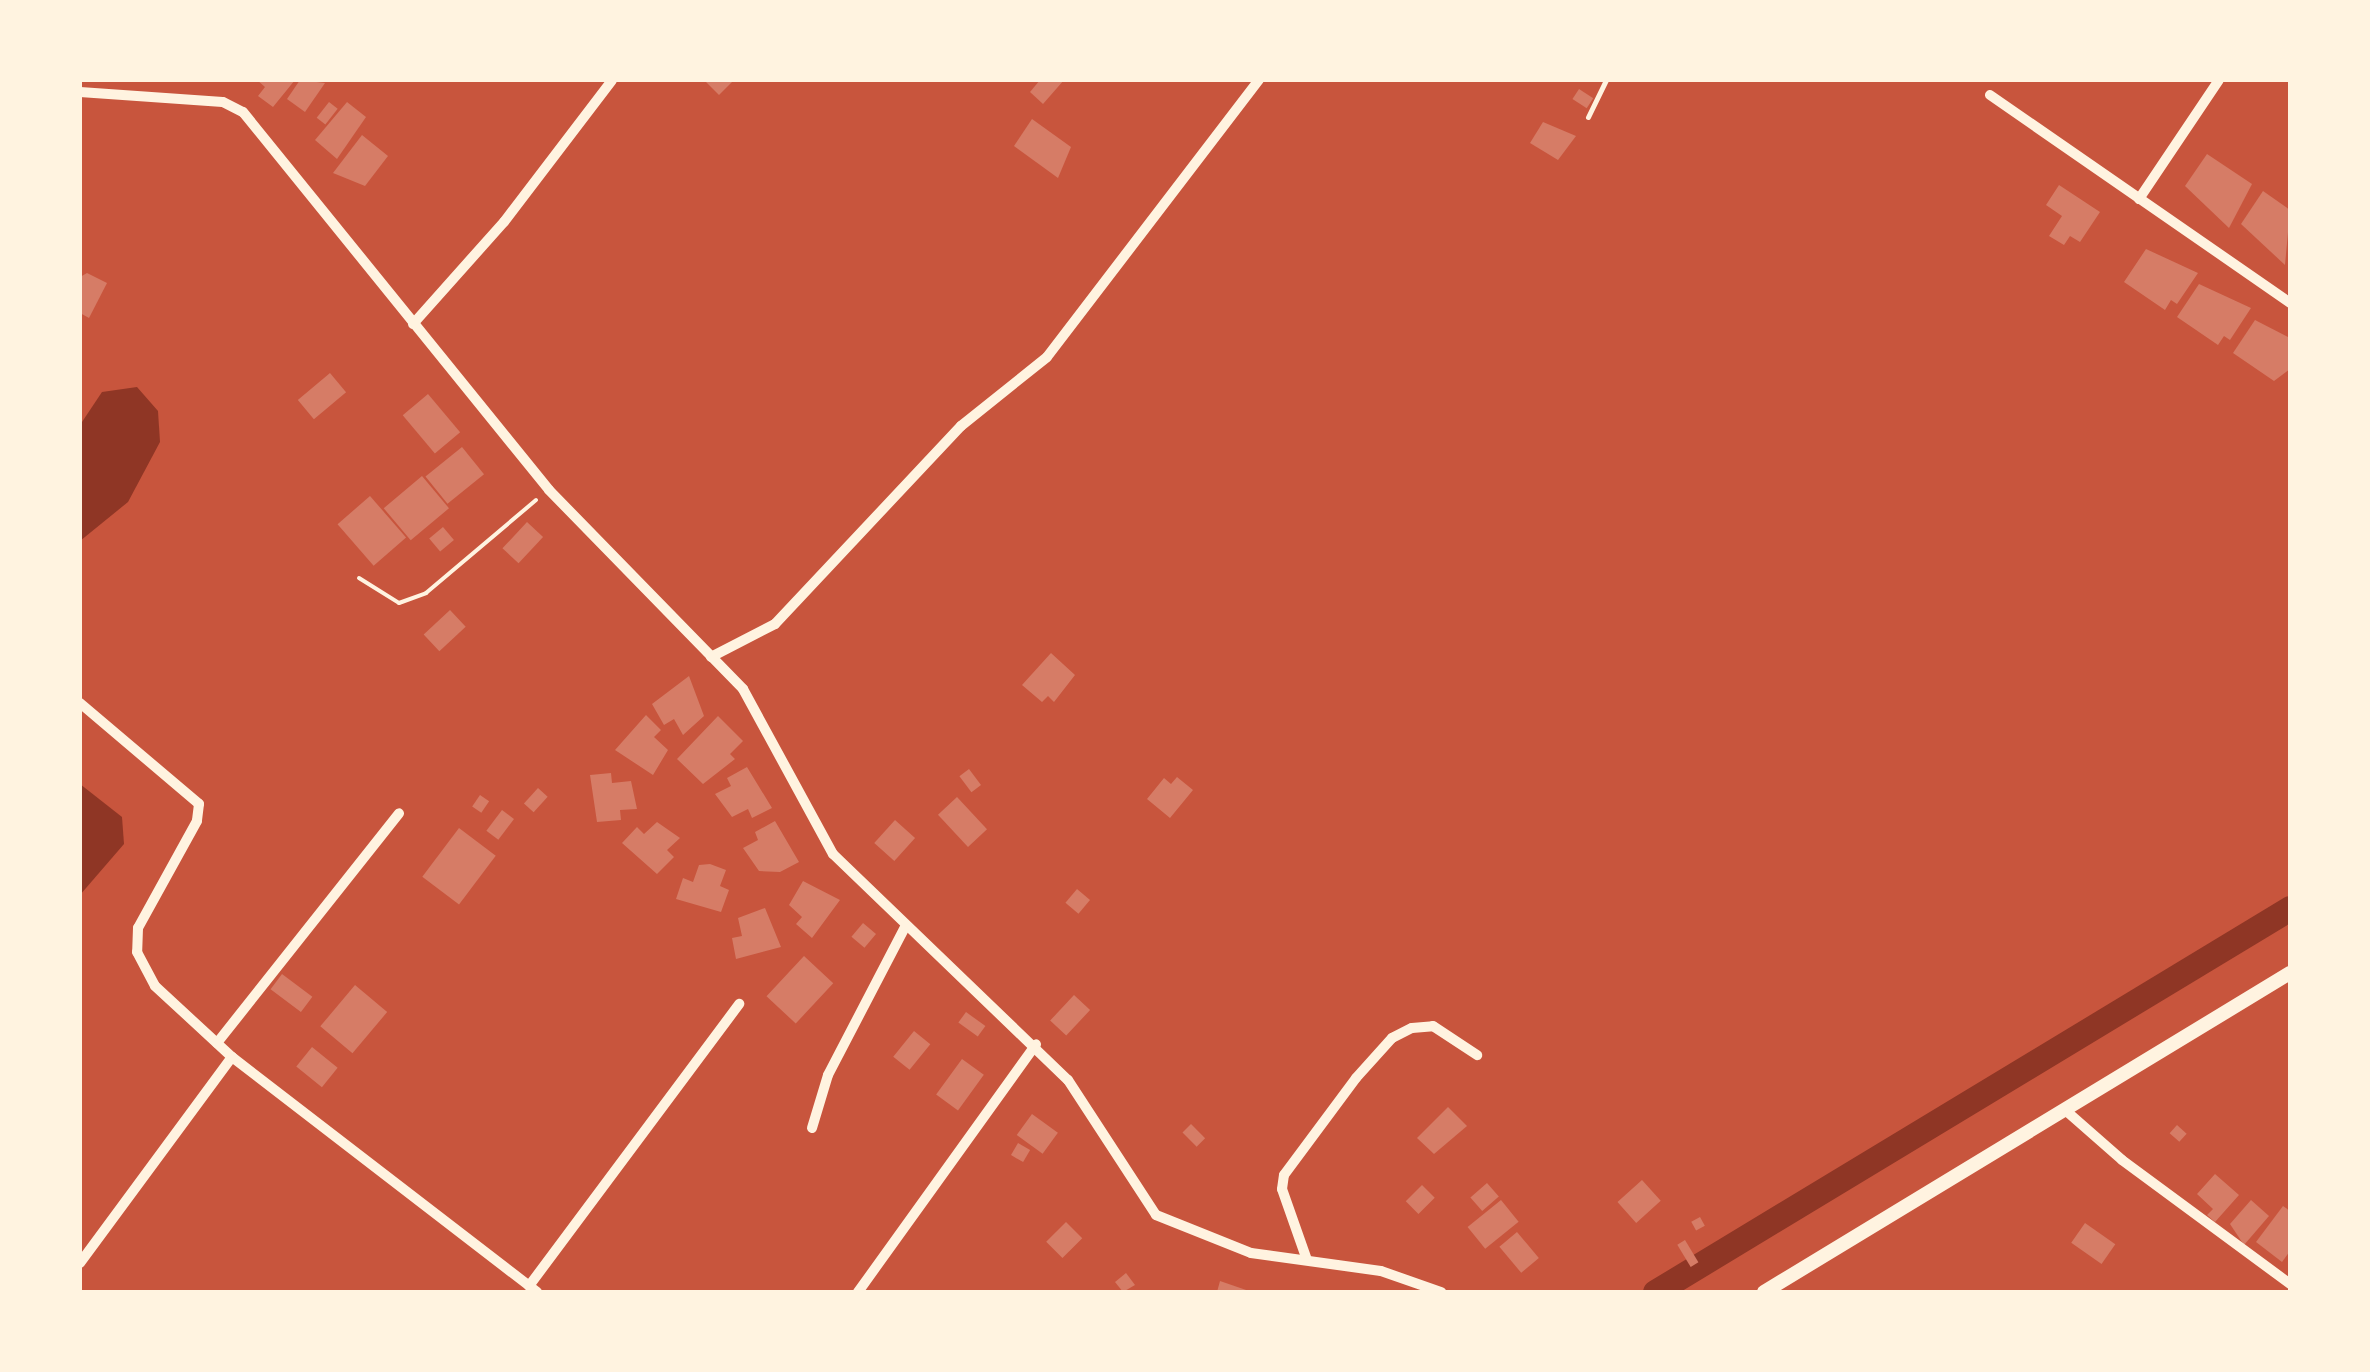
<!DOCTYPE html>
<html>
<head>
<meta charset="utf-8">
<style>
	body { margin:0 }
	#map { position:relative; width:2370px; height:1372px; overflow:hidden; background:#c8553d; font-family:Commissioner,sans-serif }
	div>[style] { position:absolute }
	.water>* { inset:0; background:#8f3625 }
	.canal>* { height:25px; margin:-12.5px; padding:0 12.5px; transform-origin:12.5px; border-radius:12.5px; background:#8f3625 }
	.building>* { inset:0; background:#d67c66; transform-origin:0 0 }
	.path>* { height:4px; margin:-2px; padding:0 2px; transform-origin:2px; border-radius:2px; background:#fff3e0 }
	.service>* { height:5px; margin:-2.5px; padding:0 2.5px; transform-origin:2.5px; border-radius:2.5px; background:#fff3e0 }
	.minor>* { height:10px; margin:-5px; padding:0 5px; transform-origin:5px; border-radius:5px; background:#fff3e0 }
	.secondary>* { height:14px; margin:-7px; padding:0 7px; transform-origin:7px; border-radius:7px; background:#fff3e0 }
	span { translate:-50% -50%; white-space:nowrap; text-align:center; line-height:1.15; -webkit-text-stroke:9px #fff3e0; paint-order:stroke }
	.frame { position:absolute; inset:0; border:82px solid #fff3e0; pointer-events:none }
</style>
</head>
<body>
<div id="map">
	<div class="water">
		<div style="clip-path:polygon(137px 387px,158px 411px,160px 442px,128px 502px,80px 541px,80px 425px,102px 392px)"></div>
		<div style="clip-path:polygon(80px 784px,122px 817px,124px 844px,80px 895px)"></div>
	</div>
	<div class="canal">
		<div style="left:1655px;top:1292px;width:742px;rotate:-31.16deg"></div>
	</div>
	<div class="building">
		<div style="clip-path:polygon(257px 80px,295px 80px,273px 107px,258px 96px,265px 87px)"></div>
		<div style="clip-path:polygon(300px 80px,325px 83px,305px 112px,287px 99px)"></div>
		<div style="clip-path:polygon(704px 80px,734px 80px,719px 95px)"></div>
		<div style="clip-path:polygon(1040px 80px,1064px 80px,1043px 104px,1030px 92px)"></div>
		<div style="left:1579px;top:89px;width:17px;height:12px;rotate:33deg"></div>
		<div style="left:329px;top:102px;width:11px;height:20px;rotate:38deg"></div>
		<div style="clip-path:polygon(347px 102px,366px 117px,337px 159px,315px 140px)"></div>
		<div style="clip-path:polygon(1032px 119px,1071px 147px,1058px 178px,1014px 146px)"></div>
		<div style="clip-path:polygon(1543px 122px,1576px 136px,1558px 160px,1530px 143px)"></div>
		<div style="clip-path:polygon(362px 135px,388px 156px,365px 186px,333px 173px)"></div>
		<div style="clip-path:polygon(2207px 154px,2252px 184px,2229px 228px,2185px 186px)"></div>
		<div style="clip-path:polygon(2059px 185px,2100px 212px,2080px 242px,2070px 236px,2064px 245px,2049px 236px,2062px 216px,2046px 205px)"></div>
		<div style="clip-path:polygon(2263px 191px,2290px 210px,2285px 265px,2241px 224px)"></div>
		<div style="clip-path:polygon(2146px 249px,2198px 273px,2177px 304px,2171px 300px,2165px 310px,2124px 282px)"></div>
		<div style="clip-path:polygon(87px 273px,107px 283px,89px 318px,80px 313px,80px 277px)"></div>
		<div style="clip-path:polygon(2199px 284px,2251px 308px,2230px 340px,2224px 336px,2218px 345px,2177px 317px)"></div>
		<div style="clip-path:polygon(2255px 320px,2290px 338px,2290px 369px,2274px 381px,2233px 353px)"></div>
		<div style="left:330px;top:373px;width:25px;height:42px;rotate:50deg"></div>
		<div style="left:428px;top:394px;width:50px;height:33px;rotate:50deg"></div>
		<div style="left:462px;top:447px;width:35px;height:47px;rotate:51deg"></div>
		<div style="left:422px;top:476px;width:42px;height:50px;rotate:50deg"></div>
		<div style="left:370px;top:496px;width:55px;height:43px;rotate:49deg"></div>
		<div style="left:527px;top:522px;width:22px;height:36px;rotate:43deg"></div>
		<div style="left:443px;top:527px;width:17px;height:18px;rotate:50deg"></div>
		<div style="left:450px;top:610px;width:23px;height:36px;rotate:47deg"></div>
		<div style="clip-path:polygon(1051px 653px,1075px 675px,1054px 702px,1048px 696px,1042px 702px,1022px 685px)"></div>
		<div style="clip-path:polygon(689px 676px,704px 716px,683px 735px,674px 719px,664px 725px,652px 704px)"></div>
		<div style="clip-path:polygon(646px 715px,661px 730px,654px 737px,668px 750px,653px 775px,615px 750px)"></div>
		<div style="clip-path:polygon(718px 716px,743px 741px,730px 754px,735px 759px,703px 784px,677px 759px)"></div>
		<div style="clip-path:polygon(747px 767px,772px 808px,752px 818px,748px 809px,732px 817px,715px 794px,731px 786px,727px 778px)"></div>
		<div style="left:969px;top:769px;width:20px;height:12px;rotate:53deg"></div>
		<div style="clip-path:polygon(611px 773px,612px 783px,631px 781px,637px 809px,620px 810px,621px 820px,597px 822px,590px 775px)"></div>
		<div style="clip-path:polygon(1177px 777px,1193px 790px,1170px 818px,1147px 799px,1164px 778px,1171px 784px)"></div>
		<div style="left:538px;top:788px;width:13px;height:21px;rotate:42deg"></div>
		<div style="left:480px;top:795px;width:11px;height:14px;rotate:34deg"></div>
		<div style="left:957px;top:797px;width:44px;height:26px;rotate:47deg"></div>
		<div style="left:502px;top:810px;width:15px;height:26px;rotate:37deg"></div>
		<div style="left:895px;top:820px;width:27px;height:31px;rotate:42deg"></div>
		<div style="clip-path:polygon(775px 821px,799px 862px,780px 872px,759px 871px,743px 848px,758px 840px,755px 832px)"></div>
		<div style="clip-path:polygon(657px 822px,680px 838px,667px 850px,674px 857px,657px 874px,622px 843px,637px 827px,644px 834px)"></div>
		<div style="left:459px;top:828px;width:46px;height:61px;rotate:37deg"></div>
		<div style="clip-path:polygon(710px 864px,726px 870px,720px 886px,729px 890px,721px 912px,676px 899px,683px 878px,693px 882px,699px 865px)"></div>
		<div style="clip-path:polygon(803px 881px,840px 900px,812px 938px,796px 924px,802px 917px,789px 905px)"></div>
		<div style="left:1077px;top:889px;width:17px;height:18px;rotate:40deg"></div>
		<div style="clip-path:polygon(765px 908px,781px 947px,736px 959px,732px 938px,742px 936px,738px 918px)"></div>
		<div style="left:863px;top:923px;width:17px;height:18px;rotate:40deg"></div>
		<div style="left:804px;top:956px;width:40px;height:55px;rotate:43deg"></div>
		<div style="left:282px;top:974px;width:38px;height:19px;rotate:37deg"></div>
		<div style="left:355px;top:985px;width:42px;height:54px;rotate:40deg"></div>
		<div style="left:1074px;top:995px;width:22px;height:35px;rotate:43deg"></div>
		<div style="left:966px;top:1012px;width:24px;height:13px;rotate:36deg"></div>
		<div style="left:914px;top:1031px;width:21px;height:33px;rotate:39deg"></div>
		<div style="left:312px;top:1047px;width:33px;height:25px;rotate:39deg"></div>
		<div style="left:962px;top:1059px;width:27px;height:44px;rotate:36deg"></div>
		<div style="clip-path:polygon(1448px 1107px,1467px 1126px,1434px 1154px,1417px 1138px)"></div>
		<div style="left:1032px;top:1114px;width:32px;height:26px;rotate:36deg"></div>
		<div style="left:1191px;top:1124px;width:20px;height:12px;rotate:45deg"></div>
		<div style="left:2177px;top:1125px;width:13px;height:11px;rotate:42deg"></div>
		<div style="left:1018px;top:1143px;width:14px;height:14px;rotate:30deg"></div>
		<div style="clip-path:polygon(2215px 1174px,2239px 1195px,2215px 1222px,2207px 1215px,2213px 1209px,2197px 1194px)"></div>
		<div style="left:1642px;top:1180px;width:28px;height:33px;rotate:48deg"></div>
		<div style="left:1487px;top:1183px;width:18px;height:22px;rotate:49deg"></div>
		<div style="left:1422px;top:1185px;width:18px;height:23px;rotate:45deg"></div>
		<div style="left:1501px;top:1200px;width:28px;height:43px;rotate:51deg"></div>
		<div style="clip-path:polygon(2251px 1200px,2269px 1216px,2244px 1245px,2230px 1224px)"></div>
		<div style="clip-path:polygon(2283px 1206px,2290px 1211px,2290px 1251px,2282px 1262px,2256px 1242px)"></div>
		<div style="left:1700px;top:1217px;width:10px;height:10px;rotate:61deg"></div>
		<div style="left:1066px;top:1222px;width:23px;height:28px;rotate:45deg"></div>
		<div style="left:2085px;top:1223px;width:37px;height:24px;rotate:35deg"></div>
		<div style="left:1517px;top:1232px;width:34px;height:23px;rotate:50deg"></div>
		<div style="left:1685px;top:1240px;width:26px;height:9px;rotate:59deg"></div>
		<div style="clip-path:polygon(1126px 1273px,1135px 1285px,1123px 1292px,1115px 1282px)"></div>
		<div style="clip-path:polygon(1220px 1281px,1249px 1291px,1249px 1292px,1217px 1292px)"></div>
	</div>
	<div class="path">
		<div style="left:359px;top:578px;width:47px;rotate:32deg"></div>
		<div style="left:399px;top:603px;width:29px;rotate:-20deg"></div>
		<div style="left:426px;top:593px;width:144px;rotate:-40.2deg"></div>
	</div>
	<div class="service">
		<div style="left:1588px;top:117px;width:41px;rotate:-64.1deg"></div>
	</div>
	<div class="minor">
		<div style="left:80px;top:92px;width:143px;rotate:4deg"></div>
		<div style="left:223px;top:102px;width:22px;rotate:27deg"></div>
		<div style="left:243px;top:112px;width:486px;rotate:51deg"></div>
		<div style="left:549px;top:490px;width:278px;rotate:45.7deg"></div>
		<div style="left:743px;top:689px;width:188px;rotate:61.4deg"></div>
		<div style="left:833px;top:854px;width:326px;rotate:43.9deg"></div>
		<div style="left:1068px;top:1080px;width:161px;rotate:56.9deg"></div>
		<div style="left:1156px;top:1215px;width:102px;rotate:21.8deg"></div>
		<div style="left:1251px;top:1253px;width:131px;rotate:7.9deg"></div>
		<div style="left:1381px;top:1271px;width:64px;rotate:19.3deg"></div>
		<div style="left:1990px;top:95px;width:365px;rotate:34.7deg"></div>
		<div style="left:2139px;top:199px;width:143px;rotate:-56.1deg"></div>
		<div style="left:413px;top:324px;width:137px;rotate:-48.3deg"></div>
		<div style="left:504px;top:222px;width:178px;rotate:-52.7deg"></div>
		<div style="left:711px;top:657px;width:72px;rotate:-27.3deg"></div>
		<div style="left:775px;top:624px;width:272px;rotate:-46.8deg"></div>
		<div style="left:961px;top:426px;width:110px;rotate:-38.7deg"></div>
		<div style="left:1047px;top:357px;width:349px;rotate:-52.6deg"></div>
		<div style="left:80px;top:703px;width:156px;rotate:40.3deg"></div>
		<div style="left:199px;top:804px;width:17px;rotate:97deg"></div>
		<div style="left:197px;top:821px;width:122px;rotate:118.9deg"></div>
		<div style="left:138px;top:928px;width:24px;rotate:92deg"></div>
		<div style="left:137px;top:952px;width:38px;rotate:62deg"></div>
		<div style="left:155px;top:986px;width:105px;rotate:42.7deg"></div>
		<div style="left:232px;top:1057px;width:385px;rotate:37.6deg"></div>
		<div style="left:217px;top:1043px;width:293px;rotate:-51.6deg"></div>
		<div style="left:2064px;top:1109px;width:77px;rotate:41.3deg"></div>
		<div style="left:2122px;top:1160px;width:209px;rotate:36.4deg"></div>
		<div style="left:812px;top:1128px;width:55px;rotate:-73.2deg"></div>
		<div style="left:828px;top:1075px;width:167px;rotate:-62.5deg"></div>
		<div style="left:1307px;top:1260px;width:75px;rotate:-109.4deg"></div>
		<div style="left:1282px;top:1189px;width:14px;rotate:-82deg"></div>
		<div style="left:1284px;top:1175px;width:121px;rotate:-53.4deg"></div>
		<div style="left:1356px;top:1078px;width:54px;rotate:-48deg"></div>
		<div style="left:1392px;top:1038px;width:22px;rotate:-27deg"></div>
		<div style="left:1412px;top:1028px;width:21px;rotate:-5deg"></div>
		<div style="left:1433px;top:1026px;width:53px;rotate:33.4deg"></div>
		<div style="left:80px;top:1263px;width:256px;rotate:-53.6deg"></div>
		<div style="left:529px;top:1286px;width:352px;rotate:-53.3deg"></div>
		<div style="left:858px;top:1292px;width:305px;rotate:-54.3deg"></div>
	</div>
	<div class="secondary">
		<div style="left:1764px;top:1292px;width:615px;rotate:-31.24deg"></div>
	</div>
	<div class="frame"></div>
</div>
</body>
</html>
